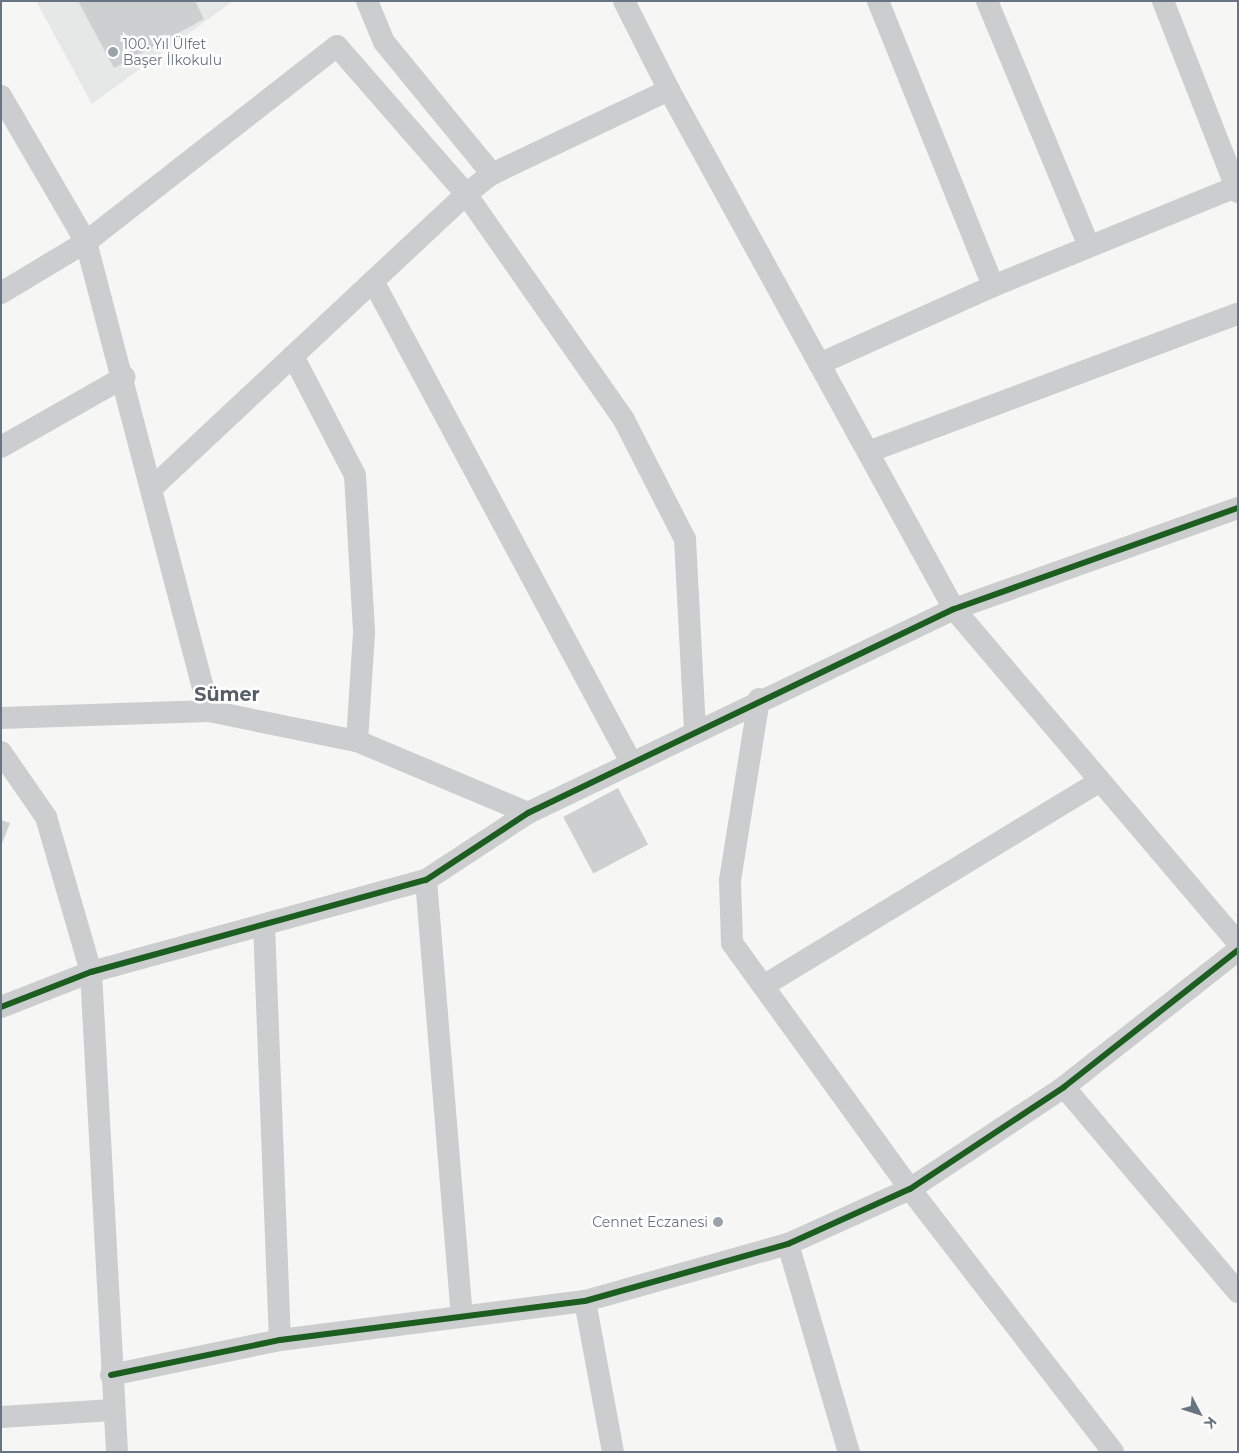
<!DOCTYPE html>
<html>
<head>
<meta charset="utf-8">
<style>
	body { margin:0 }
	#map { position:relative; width:1239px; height:1453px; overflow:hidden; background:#f6f6f5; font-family:Montserrat,sans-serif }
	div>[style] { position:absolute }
	.built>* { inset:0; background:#e6e7e7 }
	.building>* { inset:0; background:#cecfd0; transform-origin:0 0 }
	.street>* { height:22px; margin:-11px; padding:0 11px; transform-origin:11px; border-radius:11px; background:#cccdce }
	.cycleway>* { height:6px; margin:-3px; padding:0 3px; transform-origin:3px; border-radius:3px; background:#1b5e20 }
	.dots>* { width:14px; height:14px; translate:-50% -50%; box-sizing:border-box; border:2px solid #fff; border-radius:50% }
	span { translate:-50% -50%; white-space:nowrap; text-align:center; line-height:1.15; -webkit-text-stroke:5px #fff; paint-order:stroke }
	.poi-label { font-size:14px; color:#697482 }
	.left { translate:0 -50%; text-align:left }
	.right { translate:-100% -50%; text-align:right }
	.district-label { font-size:19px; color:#565e68; font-weight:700 }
	.frame { position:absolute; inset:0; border:2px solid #697482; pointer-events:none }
	.north { position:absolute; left:1174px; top:1388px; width:50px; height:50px; -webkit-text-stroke:4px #fff; paint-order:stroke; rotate:130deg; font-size:14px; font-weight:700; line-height:20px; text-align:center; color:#697482 }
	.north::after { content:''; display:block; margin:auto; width:18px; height:22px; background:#697482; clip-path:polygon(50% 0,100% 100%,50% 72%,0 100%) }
</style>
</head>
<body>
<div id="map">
	<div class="built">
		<div style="clip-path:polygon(36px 1px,233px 1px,92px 104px)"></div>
	</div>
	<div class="building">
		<div style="clip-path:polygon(78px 1px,195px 1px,204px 19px,114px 68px)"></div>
		<div style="left:618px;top:788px;width:64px;height:62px;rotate:62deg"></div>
		<div style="clip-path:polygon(1px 820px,10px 823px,1px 846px)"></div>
	</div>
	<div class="street">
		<div style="left:367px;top:1px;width:44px;rotate:67.5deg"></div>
		<div style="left:384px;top:42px;width:171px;rotate:50.7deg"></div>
		<div style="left:624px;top:1px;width:100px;rotate:63.2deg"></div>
		<div style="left:669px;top:90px;width:592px;rotate:61.23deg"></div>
		<div style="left:954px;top:609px;width:438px;rotate:49.6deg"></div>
		<div style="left:878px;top:1px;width:307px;rotate:68deg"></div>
		<div style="left:987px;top:1px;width:265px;rotate:67.4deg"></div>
		<div style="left:1163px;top:1px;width:205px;rotate:68.6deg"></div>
		<div style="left:1px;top:96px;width:169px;rotate:59.8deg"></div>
		<div style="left:86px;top:242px;width:485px;rotate:75.3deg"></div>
		<div style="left:373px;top:281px;width:546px;rotate:61.79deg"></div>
		<div style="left:1px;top:293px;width:99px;rotate:-31deg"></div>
		<div style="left:86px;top:242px;width:318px;rotate:-38deg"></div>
		<div style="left:337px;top:46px;width:196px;rotate:48.9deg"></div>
		<div style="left:466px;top:194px;width:276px;rotate:55deg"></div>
		<div style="left:624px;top:420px;width:134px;rotate:62.9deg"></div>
		<div style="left:685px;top:539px;width:192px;rotate:87deg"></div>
		<div style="left:293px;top:356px;width:134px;rotate:62.5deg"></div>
		<div style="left:355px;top:475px;width:158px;rotate:86.7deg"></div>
		<div style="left:364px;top:633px;width:108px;rotate:93.7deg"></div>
		<div style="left:819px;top:364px;width:191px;rotate:-24.1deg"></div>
		<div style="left:993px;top:286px;width:265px;rotate:-22.2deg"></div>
		<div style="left:1px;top:447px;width:142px;rotate:-29.6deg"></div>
		<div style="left:868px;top:452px;width:395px;rotate:-20.5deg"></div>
		<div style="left:152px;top:488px;width:430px;rotate:-43.1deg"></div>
		<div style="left:466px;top:194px;width:33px;rotate:-38deg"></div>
		<div style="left:492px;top:174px;width:196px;rotate:-25.4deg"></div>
		<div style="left:759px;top:699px;width:183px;rotate:99.1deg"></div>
		<div style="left:730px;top:880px;width:63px;rotate:88.2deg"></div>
		<div style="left:732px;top:943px;width:304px;rotate:54.1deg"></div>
		<div style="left:910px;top:1189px;width:332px;rotate:52.3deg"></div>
		<div style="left:1px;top:718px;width:208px;rotate:-1.9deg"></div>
		<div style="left:209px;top:711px;width:151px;rotate:11.5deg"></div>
		<div style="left:357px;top:741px;width:186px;rotate:22.8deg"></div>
		<div style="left:1px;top:752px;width:79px;rotate:55.3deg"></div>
		<div style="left:46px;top:817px;width:161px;rotate:73.8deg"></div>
		<div style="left:91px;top:972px;width:481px;rotate:86.9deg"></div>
		<div style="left:426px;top:880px;width:438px;rotate:85.3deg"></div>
		<div style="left:264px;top:925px;width:415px;rotate:87.8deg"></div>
		<div style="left:763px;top:986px;width:394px;rotate:-31.3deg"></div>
		<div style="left:1px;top:1007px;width:97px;rotate:-21.3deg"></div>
		<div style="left:91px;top:972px;width:347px;rotate:-15.4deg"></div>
		<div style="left:426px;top:880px;width:122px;rotate:-33.3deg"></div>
		<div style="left:528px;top:813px;width:472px;rotate:-25.6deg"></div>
		<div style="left:954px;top:609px;width:301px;rotate:-19.6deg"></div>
		<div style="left:1064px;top:1087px;width:269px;rotate:49.7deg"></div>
		<div style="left:788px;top:1244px;width:217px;rotate:73.7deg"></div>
		<div style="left:585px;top:1301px;width:154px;rotate:79.5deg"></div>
		<div style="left:111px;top:1375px;width:173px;rotate:-11.7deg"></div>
		<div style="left:280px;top:1340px;width:307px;rotate:-7.3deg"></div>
		<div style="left:585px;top:1301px;width:211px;rotate:-15.7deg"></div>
		<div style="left:788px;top:1244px;width:134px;rotate:-24.3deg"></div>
		<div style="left:910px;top:1189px;width:185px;rotate:-33.5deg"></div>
		<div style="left:1064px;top:1087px;width:221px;rotate:-38.2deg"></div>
		<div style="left:1px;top:1417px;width:112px;rotate:-3.6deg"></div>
	</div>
	<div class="cycleway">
		<div style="left:1px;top:1007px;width:97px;rotate:-21.3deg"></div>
		<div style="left:91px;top:972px;width:347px;rotate:-15.4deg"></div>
		<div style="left:426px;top:880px;width:122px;rotate:-33.3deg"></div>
		<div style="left:528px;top:813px;width:472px;rotate:-25.6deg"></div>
		<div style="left:954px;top:609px;width:301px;rotate:-19.6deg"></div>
		<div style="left:111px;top:1375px;width:173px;rotate:-11.7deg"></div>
		<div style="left:280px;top:1340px;width:307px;rotate:-7.3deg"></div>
		<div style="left:585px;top:1301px;width:211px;rotate:-15.7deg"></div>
		<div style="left:788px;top:1244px;width:134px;rotate:-24.3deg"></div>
		<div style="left:910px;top:1189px;width:185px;rotate:-33.5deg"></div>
		<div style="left:1064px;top:1087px;width:221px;rotate:-38.2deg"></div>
	</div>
	<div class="dots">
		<div style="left:113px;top:52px;background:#9aa2aa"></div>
		<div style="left:718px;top:1222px;background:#9aa2aa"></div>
	</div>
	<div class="poi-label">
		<span class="left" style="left:123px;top:52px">100. Yıl Ülfet<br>Başer İlkokulu</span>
		<span class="right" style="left:708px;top:1222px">Cennet Eczanesi</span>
	</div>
	<div class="district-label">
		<span style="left:227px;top:695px">Sümer</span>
	</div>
	<div class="frame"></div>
	<div class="north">K</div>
</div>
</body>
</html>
